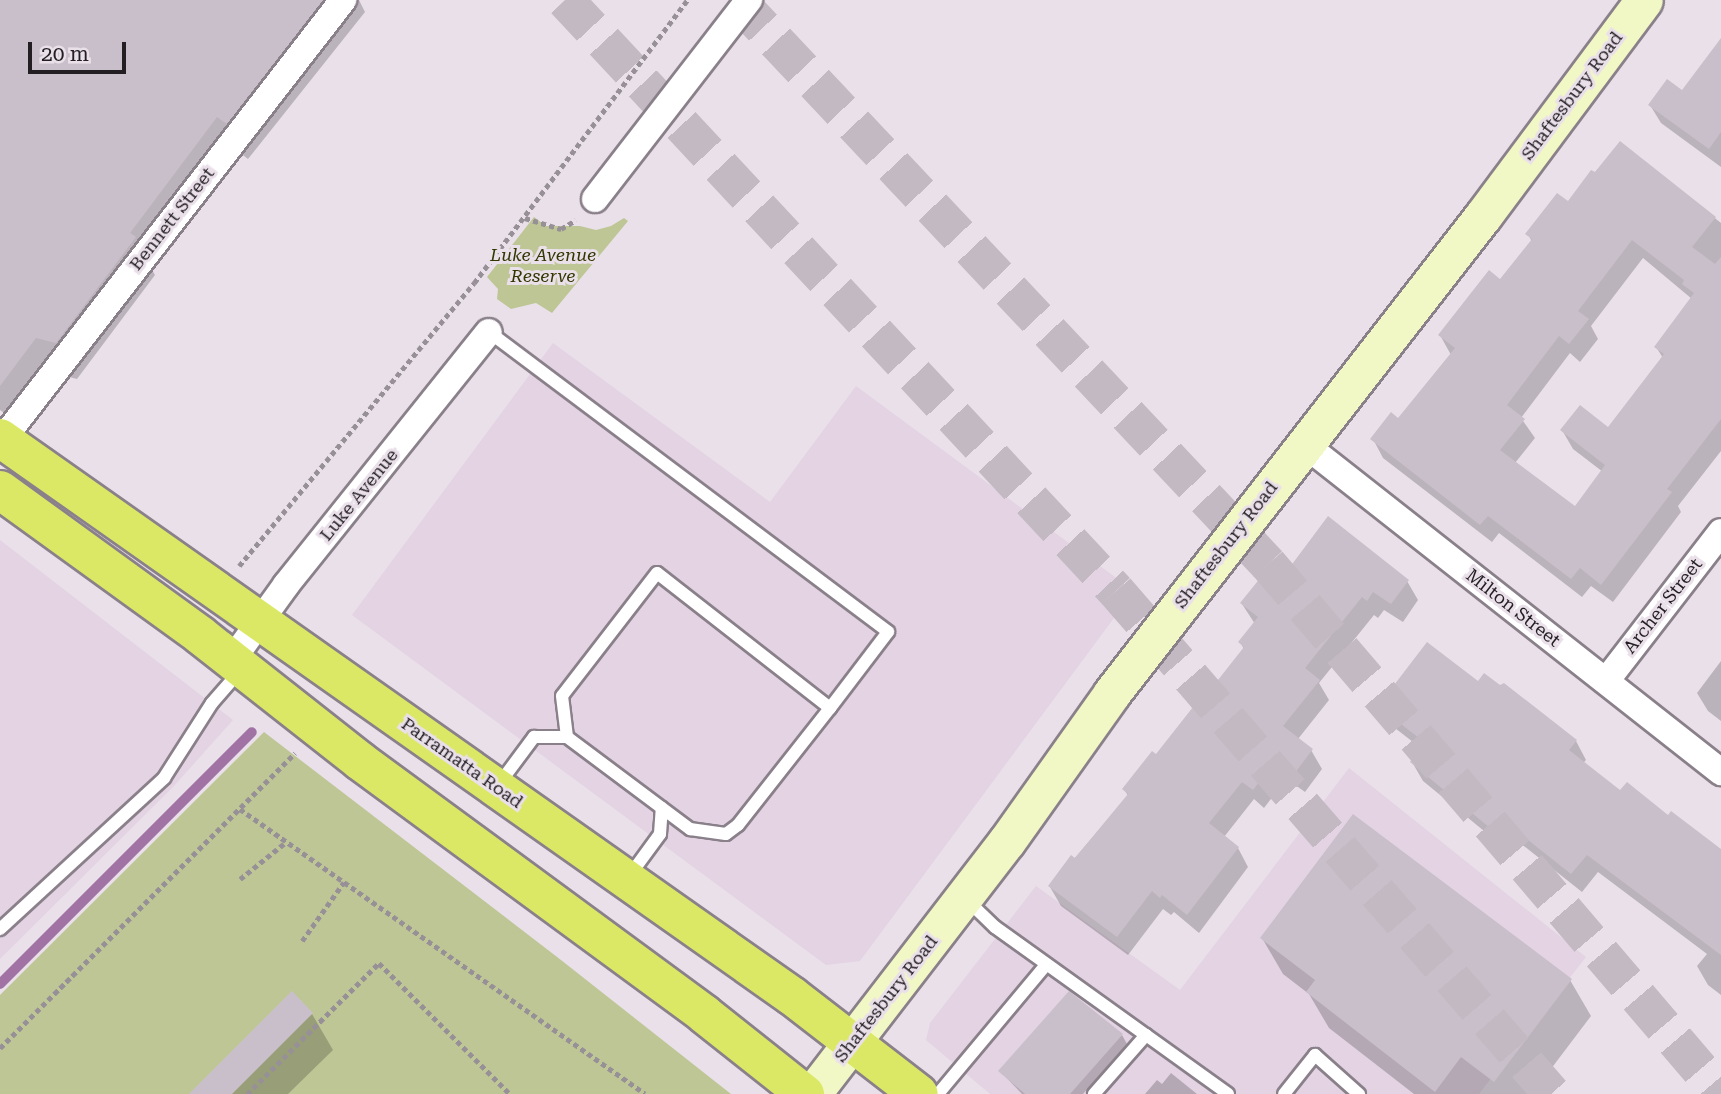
<!DOCTYPE html>
<html>
<head>
<meta charset="utf-8">
<style>
	body { margin:0 }
	#map { position:relative; width:1721px; height:1094px; overflow:hidden; background:#eae0ea; font-family:"Roboto Serif",serif }
	div>[style] { position:absolute }
	.built>* { inset:0; background:#e3d3e3 }
	.green>* { inset:0; background:#bec696 }
	.shadow>* { inset:0; background:#0003 }
	.stream>* { height:10px; margin:-5px; padding:0 5px; transform-origin:5px; border-radius:5px; background:#a173a4 }
	.building>* { inset:0; background:#c9bfca }
	.motorway-tunnel>* { height:38px; margin-top:-19px; transform-origin:0; background:repeating-linear-gradient(90deg,#c2b9c2 0 38px,transparent 0 57px) }
	.path>* { height:4.5px; margin-top:-2.25px; transform-origin:0; background:repeating-linear-gradient(90deg,#979097 0 5px,transparent 0 8.5px) }
	.roads { filter:drop-shadow(2px 0 #8a808a) drop-shadow(-2px 0 #8a808a) drop-shadow(0 2px #8a808a) drop-shadow(0 -2px #8a808a) }
	.service>* { height:12px; margin:-6px; padding:0 6px; transform-origin:6px; border-radius:6px; background:#fff }
	.minor>* { height:26px; margin:-13px; padding:0 13px; transform-origin:13px; border-radius:13px; background:#fff }
	.secondary>* { height:37px; margin:-18.5px; padding:0 18.5px; transform-origin:18.5px; border-radius:18.5px; background:#f2f7c6 }
	.trunk>* { height:38px; margin:-19px; padding:0 19px; transform-origin:19px; border-radius:19px; background:#dbe866 }
	span { translate:-50% -50%; white-space:nowrap; text-align:center; line-height:1.15; -webkit-text-stroke:6px #eae0ea; paint-order:stroke }
	.street-label { font-size:18px; color:#221e22 }
	.park-label { font-size:18px; color:#323701; font-style:italic }
	.scale { position:absolute; left:28px; top:42px; width:98px; height:32px; box-sizing:border-box; border:4px solid #221e22; border-top:0; padding-left:9px; font-size:21px; line-height:24px; white-space:nowrap; color:#221e22; -webkit-text-stroke:5px #eae0ea; paint-order:stroke }
</style>
</head>
<body>
<div id="map">
	<div class="built">
		<div style="clip-path:polygon(553px 343px,770px 502px,856px 386px,1134px 591px,860px 961px,826px 965px,352px 615px)"></div>
		<div style="clip-path:polygon(0 540px,233px 720px,174px 786px,0 959px)"></div>
		<div style="clip-path:polygon(1349px 768px,1586px 957px,1479px 1094px,990px 1094px,926px 1040px,930px 1023px,1036px 886px,1180px 990px)"></div>
	</div>
	<div class="green">
		<div style="clip-path:polygon(534px 217px,546px 226px,580px 226px,596px 230px,611px 226px,624px 218px,628px 221px,552px 313px,536px 303px,511px 309px,497px 299px,498px 289px,487px 277px)"></div>
		<div style="clip-path:polygon(264px 732px,561px 960px,731px 1094px,0 1094px,0 995px)"></div>
	</div>
	<div class="shadow">
		<div style="clip-path:polygon(0 0,359px 0,365px 12px,248px 159px,239px 152px,151px 268px,155px 275px,77px 379px,57px 374px,19px 424px,0 410px)"></div>
		<div style="clip-path:polygon(1721px 41px,1721px 167px,1661px 123px,1650px 105px,1682px 93px)"></div>
		<div style="clip-path:polygon(evenodd,1621px 143px,1721px 223px,1721px 451px,1678px 506px,1681px 512px,1613px 602px,1591px 586px,1582px 597px,1499px 533px,1492px 542px,1383px 458px,1373px 439px,1399px 421px,1451px 355px,1440px 335px,1500px 282px,1532px 242px,1528px 234px,1568px 203px,1621px 143px,1643px 258px,1692px 299px,1656px 347px,1663px 358px,1608px 429px,1562px 430px,1573px 449px,1603px 472px,1576px 509px,1515px 463px,1535px 438px,1521px 418px,1570px 353px,1580px 362px,1598px 339px,1591px 326px,1643px 258px)"></div>
		<div style="clip-path:polygon(1287px 574px,1407px 581px,1418px 600px,1403px 622px,1384px 610px,1378px 618px,1374px 615px,1319px 683px,1329px 700px,1298px 739px,1311px 750px,1322px 769px,1305px 792px,1291px 782px,1287px 787px,1283px 783px,1264px 808px,1254px 799px,1224px 837px,1238px 848px,1248px 867px,1199px 933px,1174px 912px,1171px 915px,1163px 909px,1128px 955px,1061px 906px,1050px 887px,1128px 796px,1124px 789px,1156px 757px,1193px 710px,1189px 702px,1214px 688px,1244px 649px,1240px 642px,1255px 624px,1242px 604px)"></div>
		<div style="clip-path:polygon(1721px 661px,1721px 721px,1708px 711px,1697px 693px)"></div>
		<div style="clip-path:polygon(1478px 683px,1576px 741px,1586px 760px,1583px 763px,1620px 793px,1669px 817px,1721px 851px,1721px 995px,1708px 985px,1697px 966px,1707px 954px,1598px 872px,1582px 892px,1515px 839px,1506px 849px,1423px 781px,1412px 762px,1422px 749px,1391px 725px,1380px 706px)"></div>
		<div style="clip-path:polygon(1262px 938px,1570px 980px,1591px 1016px,1532px 1094px,1414px 1094px,1329px 1028px,1309px 994px,1283px 974px)"></div>
		<div style="clip-path:polygon(312px 1014px,333px 1050px,288px 1094px,191px 1094px)"></div>
		<div style="clip-path:polygon(1122px 1035px,1127px 1044px,1083px 1094px,1022px 1094px,1000px 1071px)"></div>
		<div style="clip-path:polygon(1171px 1073px,1197px 1094px,1145px 1094px,1157px 1080px,1162px 1084px)"></div>
	</div>
	<div class="stream">
		<div style="left:0;top:984px;width:356px;rotate:-45deg"></div>
	</div>
	<div class="building">
		<div style="clip-path:polygon(0 0,323px 0,227px 124px,217px 117px,130px 233px,136px 237px,56px 343px,36px 338px,0 386px)"></div>
		<div style="clip-path:polygon(1721px 38px,1721px 132px,1709px 149px,1648px 105px,1667px 79px,1682px 90px)"></div>
		<div style="clip-path:polygon(evenodd,1620px 141px,1716px 217px,1692px 247px,1715px 264px,1721px 257px,1721px 419px,1667px 489px,1672px 492px,1601px 585px,1580px 568px,1571px 579px,1488px 516px,1480px 525px,1370px 439px,1391px 412px,1398px 418px,1455px 348px,1438px 335px,1489px 270px,1500px 279px,1532px 239px,1525px 234px,1557px 193px,1568px 201px,1591px 170px,1595px 172px,1620px 141px,1632px 240px,1684px 280px,1682px 284px,1694px 293px,1654px 347px,1664px 354px,1608px 427px,1580px 405px,1560px 430px,1605px 465px,1575px 506px,1500px 450px,1525px 419px,1507px 405px,1559px 336px,1569px 344px,1589px 319px,1578px 311px,1632px 240px)"></div>
		<div style="clip-path:polygon(1328px 516px,1409px 580px,1391px 604px,1373px 592px,1367px 601px,1362px 597px,1305px 668px,1320px 680px,1283px 726px,1313px 749px,1294px 774px,1280px 764px,1276px 769px,1271px 766px,1253px 790px,1242px 782px,1209px 823px,1239px 847px,1187px 915px,1162px 895px,1160px 898px,1152px 891px,1117px 937px,1048px 886px,1071px 855px,1075px 858px,1128px 794px,1122px 789px,1152px 751px,1156px 754px,1193px 707px,1187px 702px,1205px 679px,1214px 685px,1244px 647px,1238px 642px,1258px 617px,1240px 603px,1274px 561px,1287px 571px)"></div>
		<div style="clip-path:polygon(1427px 642px,1478px 681px,1484px 673px,1500px 685px,1504px 683px,1577px 740px,1569px 750px,1620px 790px,1627px 782px,1668px 815px,1671px 811px,1721px 849px,1721px 955px,1587px 855px,1571px 874px,1504px 821px,1495px 832px,1410px 762px,1424px 742px,1378px 706px)"></div>
		<div style="clip-path:polygon(1353px 814px,1572px 979px,1494px 1082px,1461px 1057px,1435px 1092px,1306px 992px,1315px 980px,1260px 938px)"></div>
		<div style="clip-path:polygon(292px 991px,313px 1013px,232px 1094px,189px 1094px)"></div>
		<div style="clip-path:polygon(1069px 991px,1123px 1034px,1070px 1094px,1025px 1094px,998px 1071px)"></div>
	</div>
	<div class="motorway-tunnel">
		<div style="left:565px;top:0;width:808px;rotate:47.01deg"></div>
		<div style="left:1116px;top:591px;width:666px;rotate:49.08deg"></div>
		<div style="left:737px;top:0;width:775px;rotate:46.73deg"></div>
		<div style="left:1268px;top:564px;width:697px;rotate:49.48deg"></div>
	</div>
	<div class="path">
		<div style="left:525px;top:218px;width:38px;rotate:17deg"></div>
		<div style="left:561px;top:229px;width:17px;rotate:-31deg"></div>
		<div style="left:239px;top:566px;width:368px;rotate:-50.3deg"></div>
		<div style="left:474px;top:283px;width:354px;rotate:-53deg"></div>
		<div style="left:240px;top:809px;width:495px;rotate:35.1deg"></div>
		<div style="left:240px;top:879px;width:59px;rotate:-38.8deg"></div>
		<div style="left:302px;top:941px;width:72px;rotate:-54.6deg"></div>
		<div style="left:0;top:1048px;width:417px;rotate:-45deg"></div>
		<div style="left:247px;top:1094px;width:186px;rotate:-44.8deg"></div>
		<div style="left:379px;top:963px;width:185px;rotate:45deg"></div>
	</div>
	<div class="roads">
		<div class="service">
			<div style="left:489px;top:332px;width:499px;rotate:36.9deg"></div>
			<div style="left:888px;top:632px;width:96px;rotate:127.3deg"></div>
			<div style="left:499px;top:784px;width:59px;rotate:-53.3deg"></div>
			<div style="left:534px;top:737px;width:33px"></div>
			<div style="left:567px;top:737px;width:154px;rotate:36.8deg"></div>
			<div style="left:690px;top:829px;width:36px;rotate:8deg"></div>
			<div style="left:726px;top:834px;width:15px;rotate:-37deg"></div>
			<div style="left:738px;top:825px;width:149px;rotate:-51.8deg"></div>
			<div style="left:830px;top:708px;width:219px;rotate:-142deg"></div>
			<div style="left:657px;top:573px;width:155px;rotate:127.7deg"></div>
			<div style="left:562px;top:696px;width:41px;rotate:83deg"></div>
			<div style="left:630px;top:875px;width:51px;rotate:-53.8deg"></div>
			<div style="left:660px;top:834px;width:26px;rotate:-86deg"></div>
			<div style="left:967px;top:900px;width:39px;rotate:44deg"></div>
			<div style="left:995px;top:927px;width:186px;rotate:35.6deg"></div>
			<div style="left:1146px;top:1035px;width:79px;rotate:131.4deg"></div>
			<div style="left:0;top:929px;width:223px;rotate:-42.6deg"></div>
			<div style="left:164px;top:778px;width:89px;rotate:-57.4deg"></div>
			<div style="left:212px;top:703px;width:41px;rotate:-48.9deg"></div>
			<div style="left:1146px;top:1035px;width:101px;rotate:35.7deg"></div>
			<div style="left:938px;top:1094px;width:168px;rotate:-50.1deg"></div>
			<div style="left:1284px;top:1094px;width:50px;rotate:-51.5deg"></div>
			<div style="left:1315px;top:1055px;width:59px;rotate:41.6deg"></div>
		</div>
		<div class="minor">
			<div style="left:595px;top:199px;width:252px;rotate:-52.3deg"></div>
			<div style="left:2px;top:440px;width:557px;rotate:-52.22deg"></div>
			<div style="left:1304px;top:444px;width:531px;rotate:38.19deg"></div>
			<div style="left:232px;top:660px;width:92px;rotate:-54.2deg"></div>
			<div style="left:286px;top:585px;width:324px;rotate:-51.3deg"></div>
			<div style="left:1606px;top:681px;width:188px;rotate:-52.3deg"></div>
		</div>
		<div class="secondary">
			<div style="left:812px;top:1094px;width:319px;rotate:-52.4deg"></div>
			<div style="left:1007px;top:841px;width:181px;rotate:-54.6deg"></div>
			<div style="left:1112px;top:693px;width:604px;rotate:-52.13deg"></div>
			<div style="left:1483px;top:216px;width:269px;rotate:-53.3deg"></div>
		</div>
		<div class="trunk">
			<div style="left:0;top:438px;width:969px;rotate:35.17deg"></div>
			<div style="left:792px;top:996px;width:160px;rotate:37.7deg"></div>
			<div style="left:0;top:490px;width:247px;rotate:35.9deg"></div>
			<div style="left:200px;top:635px;width:204px;rotate:38.2deg"></div>
			<div style="left:360px;top:761px;width:427px;rotate:36.3deg"></div>
			<div style="left:704px;top:1014px;width:129px;rotate:38.4deg"></div>
		</div>
	</div>
	<div class="street-label">
		<span style="left:1572px;top:96px;rotate:-53deg">Shaftesbury Road</span>
		<span style="left:172px;top:219px;rotate:-52deg">Bennett Street</span>
		<span style="left:359px;top:495px;rotate:-51deg">Luke Avenue</span>
		<span style="left:1226px;top:545px;rotate:-52deg">Shaftesbury Road</span>
		<span style="left:1663px;top:606px;rotate:-52deg">Archer Street</span>
		<span style="left:1513px;top:608px;rotate:38deg">Milton Street</span>
		<span style="left:462px;top:763px;rotate:35deg">Parramatta Road</span>
		<span style="left:886px;top:999px;rotate:-52deg">Shaftesbury Road</span>
	</div>
	<div class="park-label">
		<span style="left:543px;top:266px">Luke Avenue<br>Reserve</span>
	</div>
	<div class="scale">20 m</div>
</div>
</body>
</html>
